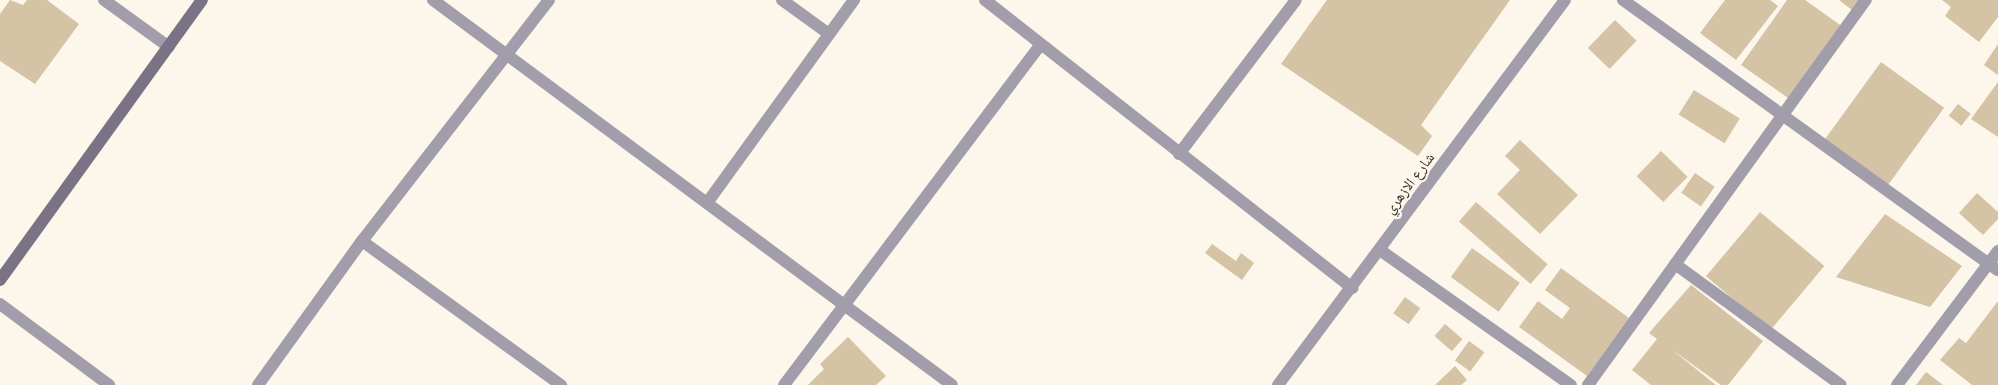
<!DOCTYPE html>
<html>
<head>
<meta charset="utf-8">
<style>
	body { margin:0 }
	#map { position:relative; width:1998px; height:385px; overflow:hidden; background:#fdf6ea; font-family:"Public Sans","Noto Naskh Arabic",sans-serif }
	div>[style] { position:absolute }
	.building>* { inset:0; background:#d4c3a5; transform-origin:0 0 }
	.street>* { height:12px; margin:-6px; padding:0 6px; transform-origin:6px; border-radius:6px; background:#a29daa }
	.secondary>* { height:12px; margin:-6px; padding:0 6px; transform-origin:6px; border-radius:6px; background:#7a7285 }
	span { translate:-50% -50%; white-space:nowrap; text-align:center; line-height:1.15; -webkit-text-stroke:4.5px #fdf6ea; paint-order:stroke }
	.street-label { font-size:15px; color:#383125 }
</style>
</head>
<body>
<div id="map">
	<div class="building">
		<div style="clip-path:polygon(10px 0,23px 5px,27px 0,47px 0,79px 24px,35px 84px,0 61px,0 14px)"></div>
		<div style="clip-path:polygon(1327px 0,1510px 0,1421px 125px,1432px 136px,1418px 156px,1281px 64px)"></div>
		<div style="clip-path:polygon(1725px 0,1770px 0,1778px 6px,1736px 60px,1700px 33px)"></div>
		<div style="clip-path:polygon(1787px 0,1805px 0,1843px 27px,1791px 100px,1741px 65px)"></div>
		<div style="clip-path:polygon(1839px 0,1859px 0,1852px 10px)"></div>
		<div style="clip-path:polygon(1942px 0,1998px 0,1998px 17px,1979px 42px,1945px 16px,1951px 7px)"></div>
		<div style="left:1615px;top:20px;width:30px;height:39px;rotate:44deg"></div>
		<div style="clip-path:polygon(1998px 44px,1998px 75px,1984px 65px)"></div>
		<div style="left:1881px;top:62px;width:78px;height:97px;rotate:36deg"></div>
		<div style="clip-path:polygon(1998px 82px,1998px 137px,1971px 119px)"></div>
		<div style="left:1694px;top:90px;width:54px;height:29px;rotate:32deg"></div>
		<div style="left:1958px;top:104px;width:16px;height:15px;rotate:38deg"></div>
		<div style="clip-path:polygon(1520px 140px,1578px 195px,1540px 234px,1497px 194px,1520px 170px,1505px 156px)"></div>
		<div style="left:1661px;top:151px;width:37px;height:35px;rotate:44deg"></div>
		<div style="left:1695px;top:173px;width:24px;height:24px;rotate:35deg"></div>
		<div style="clip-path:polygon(1977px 193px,1998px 212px,1998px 219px,1983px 235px,1959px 213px)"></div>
		<div style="left:1476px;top:202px;width:95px;height:26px;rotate:41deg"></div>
		<div style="left:1760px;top:212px;width:84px;height:84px;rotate:40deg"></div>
		<div style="clip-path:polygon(1885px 214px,1962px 266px,1930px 307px,1836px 277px)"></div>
		<div style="clip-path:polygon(1212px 244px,1236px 261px,1241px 253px,1254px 263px,1242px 280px,1205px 253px)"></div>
		<div style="left:1472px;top:248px;width:59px;height:36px;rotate:36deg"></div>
		<div style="clip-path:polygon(1561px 268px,1629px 318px,1587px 376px,1519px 327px,1538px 301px,1562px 319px,1570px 308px,1545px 290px)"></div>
		<div style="clip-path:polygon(1691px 285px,1763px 341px,1728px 385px,1721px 385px,1671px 349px,1716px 385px,1651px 385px,1632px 370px,1657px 339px,1649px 333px)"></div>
		<div style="left:1405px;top:297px;width:19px;height:20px;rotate:36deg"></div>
		<div style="clip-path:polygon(1998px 301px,1998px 385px,1972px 385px,1940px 360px,1959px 338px,1966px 343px)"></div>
		<div style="left:1445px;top:324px;width:23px;height:16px;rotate:41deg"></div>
		<div style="clip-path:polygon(848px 337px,886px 376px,876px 385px,808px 385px,824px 369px,820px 364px)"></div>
		<div style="left:1469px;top:341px;width:19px;height:24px;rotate:36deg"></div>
		<div style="clip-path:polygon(1455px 366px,1467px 380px,1461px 385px,1435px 385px)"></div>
		<div style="clip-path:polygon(1926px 372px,1943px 385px,1916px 385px)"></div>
	</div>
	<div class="street">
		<div style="left:104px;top:0;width:80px;rotate:35.9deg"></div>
		<div style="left:433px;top:0;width:646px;rotate:36.57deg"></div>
		<div style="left:782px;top:0;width:58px;rotate:35.9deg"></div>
		<div style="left:985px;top:0;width:467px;rotate:38.1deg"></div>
		<div style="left:1623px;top:0;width:462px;rotate:35.8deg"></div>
		<div style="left:1179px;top:154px;width:193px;rotate:-52.8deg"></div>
		<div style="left:707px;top:203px;width:251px;rotate:-54.1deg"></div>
		<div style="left:362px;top:241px;width:246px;rotate:35.9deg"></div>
		<div style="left:1380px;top:250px;width:234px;rotate:35.3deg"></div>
		<div style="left:1675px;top:264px;width:205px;rotate:36.1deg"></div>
		<div style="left:0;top:304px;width:136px;rotate:36.6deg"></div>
		<div style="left:258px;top:385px;width:178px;rotate:-54.2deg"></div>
		<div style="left:362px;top:241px;width:305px;rotate:-52.2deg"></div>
		<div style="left:784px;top:385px;width:426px;rotate:-53deg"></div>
		<div style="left:1278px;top:385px;width:480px;rotate:-53.3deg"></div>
		<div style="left:1588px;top:385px;width:475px;rotate:-54.2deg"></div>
		<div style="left:1897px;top:385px;width:168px;rotate:-53deg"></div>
	</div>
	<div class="secondary">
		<div style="left:0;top:280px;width:345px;rotate:-54.2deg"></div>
	</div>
	<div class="street-label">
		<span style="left:1409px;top:183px;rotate:-53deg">شارع الازهري</span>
	</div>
</div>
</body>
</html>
